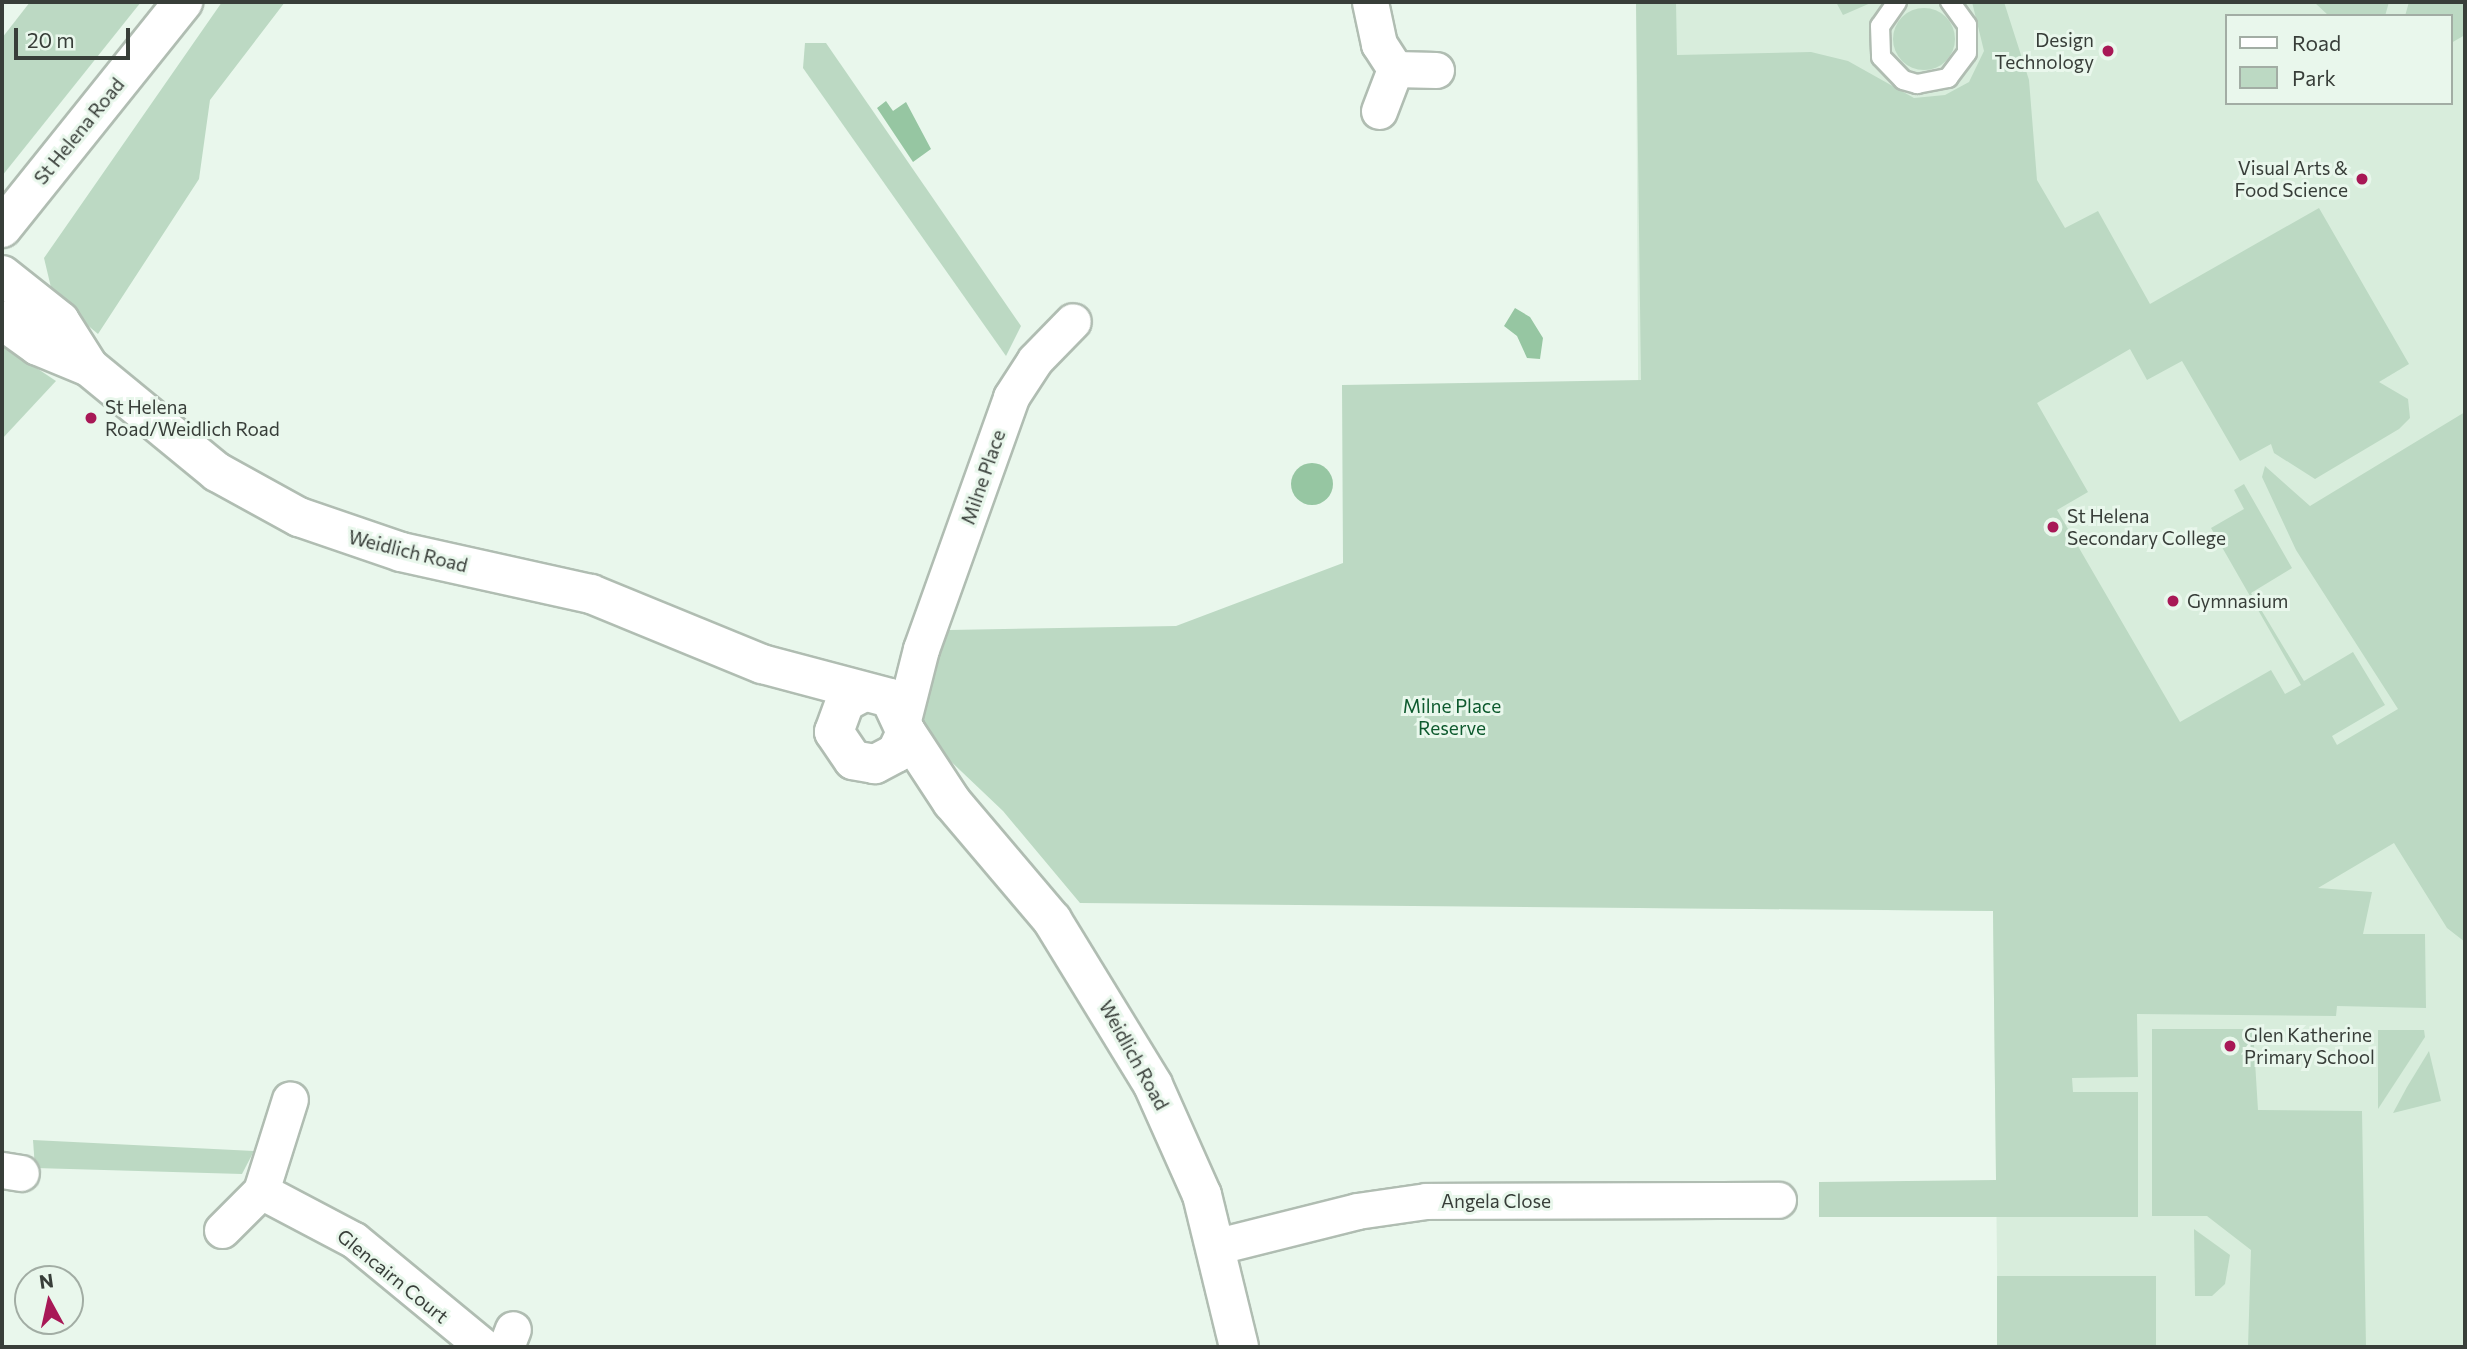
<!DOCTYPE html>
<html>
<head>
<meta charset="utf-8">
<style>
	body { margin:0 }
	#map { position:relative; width:2467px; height:1349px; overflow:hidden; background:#e9f7ec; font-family:Commissioner,sans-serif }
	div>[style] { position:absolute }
	.built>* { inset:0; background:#d8eddc }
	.green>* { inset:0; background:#bcd9c3; transform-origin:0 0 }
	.round { border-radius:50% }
	.water>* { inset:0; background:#96c6a2 }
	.roads { filter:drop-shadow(2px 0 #b0bdb2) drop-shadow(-2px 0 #b0bdb2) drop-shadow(0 2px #b0bdb2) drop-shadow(0 -2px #b0bdb2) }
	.service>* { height:18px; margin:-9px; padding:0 9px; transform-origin:9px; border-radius:9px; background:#fff }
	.minor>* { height:35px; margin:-17.5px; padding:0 17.5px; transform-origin:17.5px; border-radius:17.5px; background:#fff }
	.tertiary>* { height:38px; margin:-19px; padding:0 19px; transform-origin:19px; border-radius:19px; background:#fff }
	.secondary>* { height:38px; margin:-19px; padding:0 19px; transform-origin:19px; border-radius:19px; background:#fff }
	.dots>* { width:19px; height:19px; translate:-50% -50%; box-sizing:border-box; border:4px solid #e9f7ec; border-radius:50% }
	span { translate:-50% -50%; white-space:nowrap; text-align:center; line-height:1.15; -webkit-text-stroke:6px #e9f7ec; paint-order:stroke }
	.poi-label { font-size:19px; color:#383e39 }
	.right { translate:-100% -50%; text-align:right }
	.left { translate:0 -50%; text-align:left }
	.street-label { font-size:19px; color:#383e39 }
	.park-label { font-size:19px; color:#0e5a2e }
	.frame { position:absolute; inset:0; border:4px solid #383e39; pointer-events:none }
	.legend { position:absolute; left:2225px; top:14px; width:228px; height:91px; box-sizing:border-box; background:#e9f7ec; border:2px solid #a2ada4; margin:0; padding:9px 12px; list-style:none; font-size:21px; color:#383e39 }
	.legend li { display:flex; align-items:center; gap:14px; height:35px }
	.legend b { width:35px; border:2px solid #a2ada4 }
	.north { position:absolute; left:14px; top:1265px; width:70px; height:70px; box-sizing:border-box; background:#e9f7ec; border:2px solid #a2ada4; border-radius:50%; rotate:352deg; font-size:19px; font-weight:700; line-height:28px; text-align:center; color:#383e39 }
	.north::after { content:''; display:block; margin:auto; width:24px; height:32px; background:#a81856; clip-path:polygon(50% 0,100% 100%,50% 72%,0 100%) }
	.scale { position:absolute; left:14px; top:28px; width:116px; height:32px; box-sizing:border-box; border:4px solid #383e39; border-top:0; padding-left:9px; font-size:21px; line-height:24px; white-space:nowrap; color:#383e39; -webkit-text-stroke:5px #e9f7ec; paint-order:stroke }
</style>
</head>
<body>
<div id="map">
	<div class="built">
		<div style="clip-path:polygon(evenodd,1636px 2px,2465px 2px,2465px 1347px,1998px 1347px,1993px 911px,1641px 908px,1636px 2px,2227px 16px,2451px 16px,2451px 103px,2227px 103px,2227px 16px)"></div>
	</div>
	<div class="green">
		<div style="clip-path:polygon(30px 2px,141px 2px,2px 176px,2px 38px)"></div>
		<div style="clip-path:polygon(222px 2px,285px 2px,210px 100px,199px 179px,98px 334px,53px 296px,44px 258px)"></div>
		<div style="clip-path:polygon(1636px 2px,1676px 2px,1677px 55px,1811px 52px,1848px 61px,1914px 98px,1945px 95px,1969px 82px,1984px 51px,1972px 2px,2004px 2px,2029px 80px,2037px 180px,2065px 228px,2098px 211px,2150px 304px,2319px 208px,2409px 364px,2379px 382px,2408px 399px,2410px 418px,2399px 429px,2315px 479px,2274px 453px,2271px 444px,2240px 461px,2182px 361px,2147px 380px,2130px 349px,2037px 403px,2088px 492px,2057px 510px,2180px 722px,2271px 670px,2285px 694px,2301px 685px,2211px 528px,2244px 509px,2234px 490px,2244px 484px,2292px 568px,2251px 593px,2304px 681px,2353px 652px,2385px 705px,2332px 736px,2337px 745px,2398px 709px,2296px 550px,2262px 477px,2265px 466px,2310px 506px,2465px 412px,2465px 942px,2447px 928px,2394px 843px,2318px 888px,2372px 892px,2363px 934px,2425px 934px,2426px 1008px,2337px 1006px,2336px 1016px,2137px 1014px,2138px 1077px,2072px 1078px,2073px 1092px,2138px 1092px,2138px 1217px,1819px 1217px,1819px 1182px,1996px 1180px,1993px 911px,1080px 903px,1003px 811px,921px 733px,918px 700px,949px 630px,1176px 626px,1343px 563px,1342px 385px,1641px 380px)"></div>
		<div style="clip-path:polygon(1836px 2px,1873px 2px,1843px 15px)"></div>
		<div style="clip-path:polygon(2314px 2px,2389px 2px,2385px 16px,2329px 16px)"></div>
		<div style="clip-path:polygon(2409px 2px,2465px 2px,2465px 35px,2451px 43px,2451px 16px,2405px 16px)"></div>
		<div class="round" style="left:1893px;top:8px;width:62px;height:62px"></div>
		<div style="clip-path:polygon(805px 43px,826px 43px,1021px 326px,1006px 356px,803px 68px)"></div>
		<div style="clip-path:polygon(2px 345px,56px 381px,2px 439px)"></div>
		<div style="clip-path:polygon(2152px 1029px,2253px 1029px,2258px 1110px,2362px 1111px,2366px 1347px,2248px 1347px,2251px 1250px,2207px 1216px,2152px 1216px)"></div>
		<div style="clip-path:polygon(2378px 1030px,2424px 1030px,2425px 1037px,2378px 1109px)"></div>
		<div style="clip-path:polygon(2429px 1051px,2441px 1101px,2393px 1113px,2407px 1087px)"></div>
		<div style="clip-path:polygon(33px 1140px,254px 1151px,242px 1174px,35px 1168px)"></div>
		<div style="clip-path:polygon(2194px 1229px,2230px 1255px,2225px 1284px,2212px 1296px,2195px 1296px)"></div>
		<div style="left:1997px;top:1276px;width:159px;height:71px"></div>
	</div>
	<div class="water">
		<div style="clip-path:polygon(886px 101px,893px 111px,906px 102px,931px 149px,913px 162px,877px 108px)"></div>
		<div style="clip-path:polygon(1515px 308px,1530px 317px,1543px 338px,1540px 359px,1527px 358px,1517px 336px,1504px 326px)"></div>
		<div class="round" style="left:1291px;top:463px;width:42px;height:42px"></div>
	</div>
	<div class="roads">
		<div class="service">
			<div style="left:1897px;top:2px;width:29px;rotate:125deg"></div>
			<div style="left:1880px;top:26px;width:31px;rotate:88deg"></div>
			<div style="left:1881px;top:57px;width:32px;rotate:46deg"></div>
			<div style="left:1903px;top:80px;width:15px;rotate:16deg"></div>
			<div style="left:1917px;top:84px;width:32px;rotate:-11deg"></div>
			<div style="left:1948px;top:78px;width:31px;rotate:-53deg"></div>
			<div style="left:1967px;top:53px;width:28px;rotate:-90deg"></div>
			<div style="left:1967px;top:25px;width:29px;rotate:-126deg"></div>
		</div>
		<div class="minor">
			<div style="left:1370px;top:2px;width:43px;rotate:77.9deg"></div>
			<div style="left:1379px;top:44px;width:30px;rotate:57deg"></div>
			<div style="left:1379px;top:111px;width:45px;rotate:-69.1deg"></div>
			<div style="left:1395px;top:69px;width:41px;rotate:1.4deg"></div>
			<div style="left:904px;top:716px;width:69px;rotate:-75.8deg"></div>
			<div style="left:921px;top:649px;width:268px;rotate:-70.3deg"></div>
			<div style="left:1011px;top:397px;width:44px;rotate:-57deg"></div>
			<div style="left:1035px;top:360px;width:54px;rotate:-45.7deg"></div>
			<div style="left:2px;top:1170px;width:19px;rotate:9deg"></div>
			<div style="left:261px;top:1191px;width:96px;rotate:-72.5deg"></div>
			<div style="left:222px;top:1230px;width:55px;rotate:-45deg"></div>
			<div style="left:261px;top:1191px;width:105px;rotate:27.8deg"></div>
			<div style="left:354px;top:1240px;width:168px;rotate:39.5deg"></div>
			<div style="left:1218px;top:1246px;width:143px;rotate:-14.1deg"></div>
			<div style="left:1357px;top:1211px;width:70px;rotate:-8.2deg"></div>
			<div style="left:1426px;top:1201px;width:352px;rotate:-0.2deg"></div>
			<div style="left:506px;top:1347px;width:19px;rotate:-69deg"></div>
		</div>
		<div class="tertiary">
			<div style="left:2px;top:275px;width:74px;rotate:38.4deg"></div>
			<div style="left:60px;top:321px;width:54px;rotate:57.8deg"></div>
			<div style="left:2px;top:320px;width:44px;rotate:35.8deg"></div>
			<div style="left:38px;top:346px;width:55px;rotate:22.4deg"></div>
			<div style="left:89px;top:367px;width:166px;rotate:39.4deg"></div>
			<div style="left:217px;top:472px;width:94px;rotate:28.8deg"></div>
			<div style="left:299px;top:517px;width:108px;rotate:18.9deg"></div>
			<div style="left:401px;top:552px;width:195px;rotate:12.5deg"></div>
			<div style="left:591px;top:594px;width:185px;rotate:22.3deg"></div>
			<div style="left:762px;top:664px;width:132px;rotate:14.9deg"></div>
			<div style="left:890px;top:698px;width:38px;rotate:65deg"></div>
			<div style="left:906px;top:732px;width:23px;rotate:115deg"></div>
			<div style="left:896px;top:753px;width:24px;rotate:152deg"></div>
			<div style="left:875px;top:764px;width:22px;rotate:-170deg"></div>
			<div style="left:853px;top:760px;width:34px;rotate:-124deg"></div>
			<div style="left:834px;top:732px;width:32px;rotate:-70deg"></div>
			<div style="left:845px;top:702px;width:21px;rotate:-28deg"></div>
			<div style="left:906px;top:732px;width:84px;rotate:56.7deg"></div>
			<div style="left:952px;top:802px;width:155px;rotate:49.7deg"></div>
			<div style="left:1052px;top:920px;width:193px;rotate:58.5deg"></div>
			<div style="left:1153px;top:1085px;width:120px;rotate:66deg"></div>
			<div style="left:1202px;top:1195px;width:156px;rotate:76.3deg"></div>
		</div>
		<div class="secondary">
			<div style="left:2px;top:228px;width:290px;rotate:-51.3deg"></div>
		</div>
	</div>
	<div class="dots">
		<div style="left:2108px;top:51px;background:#a81856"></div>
		<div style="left:2362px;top:179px;background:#a81856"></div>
		<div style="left:91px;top:418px;background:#a81856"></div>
		<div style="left:2053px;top:527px;background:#a81856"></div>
		<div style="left:2173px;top:601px;background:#a81856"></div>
		<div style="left:2230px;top:1046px;background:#a81856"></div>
	</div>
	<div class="poi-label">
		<span class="right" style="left:2094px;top:51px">Design<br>Technology</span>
		<span class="right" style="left:2348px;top:179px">Visual Arts &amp;<br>Food Science</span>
		<span class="left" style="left:105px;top:418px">St Helena<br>Road/Weidlich Road</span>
		<span class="left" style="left:2067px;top:527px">St Helena<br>Secondary College</span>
		<span class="left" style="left:2187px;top:601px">Gymnasium</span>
		<span class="left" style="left:2244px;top:1046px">Glen Katherine<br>Primary School</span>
	</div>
	<div class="street-label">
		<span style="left:79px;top:131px;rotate:-51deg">St Helena Road</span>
		<span style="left:983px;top:477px;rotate:-71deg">Milne Place</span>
		<span style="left:408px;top:551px;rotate:14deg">Weidlich Road</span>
		<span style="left:1134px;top:1055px;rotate:61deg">Weidlich Road</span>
		<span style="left:1496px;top:1201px">Angela Close</span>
		<span style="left:393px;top:1276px;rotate:39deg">Glencairn Court</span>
	</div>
	<div class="park-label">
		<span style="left:1452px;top:717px">Milne Place<br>Reserve</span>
	</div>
	<div class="frame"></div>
	<ul class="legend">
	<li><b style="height:9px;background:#fff"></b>Road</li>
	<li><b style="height:19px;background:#bcd9c3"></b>Park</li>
	</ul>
	<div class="north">N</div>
	<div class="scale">20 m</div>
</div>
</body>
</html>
